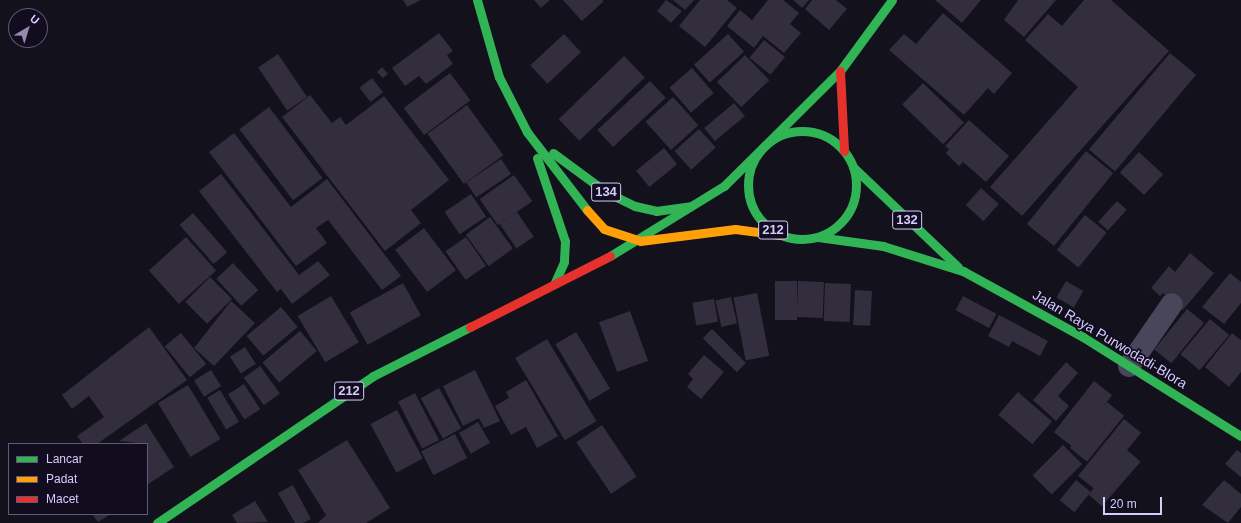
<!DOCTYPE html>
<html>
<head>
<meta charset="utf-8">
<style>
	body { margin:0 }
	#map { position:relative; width:1241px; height:523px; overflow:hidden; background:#13111b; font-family:Helvetica,sans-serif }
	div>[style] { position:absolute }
	.building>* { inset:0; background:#322e3d; transform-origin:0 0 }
	.street>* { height:22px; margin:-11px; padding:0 11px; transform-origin:11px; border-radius:11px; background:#49465c }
	.fast>* { height:9px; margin:-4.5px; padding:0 4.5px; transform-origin:4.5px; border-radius:4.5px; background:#30b455 }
	.fast>.ring { margin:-4.5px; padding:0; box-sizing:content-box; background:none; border:9px solid #30b455; border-radius:50% }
	.slow>* { height:9px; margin:-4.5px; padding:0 4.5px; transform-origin:4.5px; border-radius:4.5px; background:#ff9f0a }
	.jam>* { height:9px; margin:-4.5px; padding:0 4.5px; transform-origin:4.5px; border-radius:4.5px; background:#e5322d }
	span { translate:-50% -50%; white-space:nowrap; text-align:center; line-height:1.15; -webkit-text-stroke:3.5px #110d1f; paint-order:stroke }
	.shield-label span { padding:1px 3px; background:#110d1f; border:1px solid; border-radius:3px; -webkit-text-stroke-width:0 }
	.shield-label { font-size:13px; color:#d6ccfe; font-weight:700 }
	.street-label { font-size:14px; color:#d6ccfe }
	.legend { position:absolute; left:8px; top:443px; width:140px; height:72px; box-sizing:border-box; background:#110d1f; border:1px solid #605978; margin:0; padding:5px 7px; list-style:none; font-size:12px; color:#d6ccfe }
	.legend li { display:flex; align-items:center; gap:8px; height:20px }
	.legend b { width:20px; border:1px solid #605978 }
	.north { position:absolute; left:8px; top:8px; width:40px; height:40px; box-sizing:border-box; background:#110d1f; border:1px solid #605978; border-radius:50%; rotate:38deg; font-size:11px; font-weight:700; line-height:16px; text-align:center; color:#d6ccfe }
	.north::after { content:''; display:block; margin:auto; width:14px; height:18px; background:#928baf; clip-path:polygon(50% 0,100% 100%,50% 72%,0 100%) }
	.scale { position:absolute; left:1103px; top:497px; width:59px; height:18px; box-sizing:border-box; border:2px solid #d6ccfe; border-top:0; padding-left:5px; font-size:12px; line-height:14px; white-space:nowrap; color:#d6ccfe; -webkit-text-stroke:3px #110d1f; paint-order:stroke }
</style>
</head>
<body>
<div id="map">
	<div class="building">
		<div style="clip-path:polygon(403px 0,421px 0,407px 7px)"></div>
		<div style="clip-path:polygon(534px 0,550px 0,541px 8px)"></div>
		<div style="clip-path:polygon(563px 0,602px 0,604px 1px,582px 21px)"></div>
		<div style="clip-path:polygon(666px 0,682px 11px,671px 23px,657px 11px)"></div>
		<div style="clip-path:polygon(673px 0,694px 0,685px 10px)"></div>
		<div style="clip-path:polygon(700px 0,727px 0,737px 8px,705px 47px,679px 26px)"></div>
		<div style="clip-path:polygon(768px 0,783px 0,799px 13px,790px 24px,801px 33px,784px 53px,763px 36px,754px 48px,727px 26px,740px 10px,752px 20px)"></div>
		<div style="clip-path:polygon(793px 0,809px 0,802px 8px)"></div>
		<div style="clip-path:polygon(812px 0,836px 0,847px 9px,829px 30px,805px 9px)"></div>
		<div style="clip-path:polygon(935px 0,981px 0,962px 23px)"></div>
		<div style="clip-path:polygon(1018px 0,1056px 0,1024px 37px,1004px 20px)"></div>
		<div style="clip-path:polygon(1084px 0,1111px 0,1169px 51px,1022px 216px,990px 187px,1078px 87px,1025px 40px,1048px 14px,1062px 26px)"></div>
		<div style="clip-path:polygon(943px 13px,1012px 73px,994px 94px,988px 88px,964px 115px,889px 50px,904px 34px,916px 44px)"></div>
		<div style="clip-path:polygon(439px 33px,453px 51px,447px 55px,453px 64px,426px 84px,419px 76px,405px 86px,392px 68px)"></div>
		<div style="left:564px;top:34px;width:25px;height:46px;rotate:47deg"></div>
		<div style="left:728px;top:34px;width:24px;height:46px;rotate:48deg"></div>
		<div style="left:764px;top:40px;width:27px;height:23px;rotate:39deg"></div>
		<div style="left:1170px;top:53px;width:34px;height:126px;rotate:40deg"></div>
		<div style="left:278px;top:54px;width:52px;height:24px;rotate:56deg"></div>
		<div style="left:745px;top:55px;width:35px;height:39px;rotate:46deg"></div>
		<div style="left:624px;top:56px;width:30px;height:91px;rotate:46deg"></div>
		<div style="clip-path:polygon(382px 67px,388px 74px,383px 78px,377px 72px)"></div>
		<div style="left:692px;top:68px;width:33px;height:30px;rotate:49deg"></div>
		<div style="left:450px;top:73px;width:34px;height:58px;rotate:53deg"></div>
		<div style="left:372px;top:78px;width:18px;height:16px;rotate:52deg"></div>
		<div style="left:650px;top:81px;width:23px;height:72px;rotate:47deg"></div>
		<div style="left:923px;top:83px;width:57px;height:30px;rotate:44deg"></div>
		<div style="clip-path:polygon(310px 95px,332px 123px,340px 117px,346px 125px,384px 96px,449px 180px,411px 210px,421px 223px,385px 251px,282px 117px)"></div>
		<div style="left:673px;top:97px;width:38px;height:37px;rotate:48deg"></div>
		<div style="left:734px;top:103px;width:17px;height:39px;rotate:50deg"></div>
		<div style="left:467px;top:105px;width:62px;height:49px;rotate:54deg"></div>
		<div style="left:269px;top:107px;width:89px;height:37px;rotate:53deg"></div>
		<div style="clip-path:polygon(969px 120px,1009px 156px,986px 182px,963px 162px,959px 166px,946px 153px,949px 149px,945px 146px)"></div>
		<div style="left:699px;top:129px;width:25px;height:33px;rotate:48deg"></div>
		<div style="clip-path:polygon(234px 133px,291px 207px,327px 179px,401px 276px,382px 290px,328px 220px,316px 228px,327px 243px,296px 266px,209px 152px)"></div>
		<div style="left:664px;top:148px;width:21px;height:36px;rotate:51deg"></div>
		<div style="left:1086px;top:151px;width:35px;height:94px;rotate:39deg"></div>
		<div style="left:1139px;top:152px;width:33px;height:28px;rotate:43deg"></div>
		<div style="left:501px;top:159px;width:18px;height:42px;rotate:56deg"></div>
		<div style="clip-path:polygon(221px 174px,299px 275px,318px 261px,330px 275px,292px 304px,281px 289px,277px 292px,199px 191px)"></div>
		<div style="left:514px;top:175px;width:32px;height:42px;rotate:55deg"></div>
		<div style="left:981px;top:188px;width:24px;height:23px;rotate:42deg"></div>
		<div style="left:471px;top:194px;width:27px;height:32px;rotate:56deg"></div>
		<div style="left:1117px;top:201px;width:13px;height:28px;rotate:42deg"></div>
		<div style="left:517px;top:212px;width:30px;height:21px;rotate:56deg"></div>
		<div style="left:193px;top:213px;width:52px;height:18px;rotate:49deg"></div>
		<div style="left:1085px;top:215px;width:28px;height:45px;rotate:39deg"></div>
		<div style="left:490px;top:217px;width:39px;height:30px;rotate:54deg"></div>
		<div style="left:424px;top:228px;width:53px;height:36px;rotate:53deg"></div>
		<div style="left:186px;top:237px;width:45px;height:50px;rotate:48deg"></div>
		<div style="left:466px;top:237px;width:35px;height:25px;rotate:55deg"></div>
		<div style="clip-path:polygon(1190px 253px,1214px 273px,1183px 310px,1163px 293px,1160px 296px,1151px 288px,1169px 266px,1175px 272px)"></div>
		<div style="left:233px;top:263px;width:37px;height:23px;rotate:47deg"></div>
		<div style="clip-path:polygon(1230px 273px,1241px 282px,1241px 303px,1224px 324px,1202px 307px)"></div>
		<div style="left:210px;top:277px;width:31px;height:35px;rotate:45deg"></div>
		<div style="left:775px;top:281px;width:22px;height:39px"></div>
		<div style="left:798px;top:281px;width:26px;height:36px;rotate:2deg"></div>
		<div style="left:1066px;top:281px;width:20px;height:19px;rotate:30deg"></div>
		<div style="left:403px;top:283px;width:37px;height:61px;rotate:61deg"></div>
		<div style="left:825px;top:283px;width:26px;height:38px;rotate:2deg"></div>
		<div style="left:855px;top:290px;width:17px;height:35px;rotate:3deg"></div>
		<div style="left:757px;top:293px;width:64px;height:24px;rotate:79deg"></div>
		<div style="left:331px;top:296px;width:54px;height:39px;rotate:59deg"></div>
		<div style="left:963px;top:296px;width:38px;height:16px;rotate:28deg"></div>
		<div style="left:731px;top:297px;width:27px;height:16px;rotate:77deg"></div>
		<div style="left:714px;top:299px;width:23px;height:22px;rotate:80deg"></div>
		<div style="clip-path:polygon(231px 301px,255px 323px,214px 366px,194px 348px)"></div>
		<div style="left:281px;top:307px;width:26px;height:45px;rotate:50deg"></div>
		<div style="left:1187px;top:309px;width:22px;height:52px;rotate:39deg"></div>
		<div style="left:630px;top:311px;width:53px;height:33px;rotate:70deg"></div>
		<div style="clip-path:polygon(999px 315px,1048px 341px,1040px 356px,1012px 341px,1009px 347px,988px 336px)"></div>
		<div style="left:1210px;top:319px;width:25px;height:46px;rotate:40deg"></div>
		<div style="clip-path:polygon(149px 327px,187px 380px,97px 444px,83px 444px,77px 436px,104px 417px,89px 396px,72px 409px,62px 395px)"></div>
		<div style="left:712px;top:329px;width:48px;height:13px;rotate:45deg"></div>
		<div style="left:300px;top:331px;width:26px;height:49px;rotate:50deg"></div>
		<div style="left:576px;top:332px;width:66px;height:24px;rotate:59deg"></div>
		<div style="left:181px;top:333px;width:40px;height:21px;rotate:51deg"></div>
		<div style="clip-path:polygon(1232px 333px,1241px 340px,1241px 372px,1229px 387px,1205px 367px)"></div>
		<div style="left:547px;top:339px;width:96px;height:37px;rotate:59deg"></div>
		<div style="left:245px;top:347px;width:20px;height:18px;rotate:57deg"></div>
		<div style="clip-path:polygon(704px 355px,724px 372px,701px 399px,687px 387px,693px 379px,688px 374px)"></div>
		<div style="clip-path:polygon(1066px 362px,1078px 373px,1058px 396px,1069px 406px,1056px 421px,1033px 400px)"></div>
		<div style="left:260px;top:366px;width:34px;height:20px;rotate:54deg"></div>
		<div style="left:211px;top:370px;width:19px;height:20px;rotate:58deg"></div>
		<div style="clip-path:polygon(475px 370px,500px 421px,484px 428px,479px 418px,463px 426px,443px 386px)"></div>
		<div style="clip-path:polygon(526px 380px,558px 436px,537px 448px,526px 427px,511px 435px,495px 406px,509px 398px,506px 392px)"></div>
		<div style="left:1094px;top:381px;width:23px;height:65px;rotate:38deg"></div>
		<div style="left:244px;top:384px;width:30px;height:19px;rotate:57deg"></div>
		<div style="left:188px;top:385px;width:63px;height:35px;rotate:59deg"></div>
		<div style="left:439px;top:388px;width:46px;height:21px;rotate:61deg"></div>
		<div style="left:220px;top:390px;width:37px;height:15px;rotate:59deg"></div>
		<div style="left:1018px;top:392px;width:45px;height:30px;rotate:41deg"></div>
		<div style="left:415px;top:393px;width:53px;height:19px;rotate:63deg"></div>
		<div style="left:1107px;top:402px;width:22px;height:59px;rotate:39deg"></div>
		<div style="left:397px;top:410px;width:55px;height:30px;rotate:62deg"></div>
		<div style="left:1124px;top:419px;width:22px;height:73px;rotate:39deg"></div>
		<div style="left:478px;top:422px;width:24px;height:22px;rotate:60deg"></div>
		<div style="clip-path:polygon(146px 423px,174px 467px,147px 485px,147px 444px,119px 441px)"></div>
		<div style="left:602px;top:425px;width:62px;height:31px;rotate:56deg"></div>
		<div style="left:455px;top:434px;width:27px;height:38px;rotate:63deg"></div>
		<div style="clip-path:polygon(347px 440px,390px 508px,366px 523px,318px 523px,326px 515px,298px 470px)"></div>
		<div style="left:1063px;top:445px;width:27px;height:43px;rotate:45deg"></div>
		<div style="left:1127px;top:450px;width:18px;height:59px;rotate:41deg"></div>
		<div style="clip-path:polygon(1237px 450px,1241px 453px,1241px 477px,1225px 464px)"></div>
		<div style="left:1076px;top:480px;width:19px;height:26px;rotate:39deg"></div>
		<div style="clip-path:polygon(1224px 480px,1241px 494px,1241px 507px,1228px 523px,1202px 505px)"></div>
		<div style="clip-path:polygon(293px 485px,311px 519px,303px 523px,295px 523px,278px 493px)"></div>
		<div style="clip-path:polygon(255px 501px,268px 522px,237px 523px,232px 515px)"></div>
		<div style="clip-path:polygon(92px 514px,111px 514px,98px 522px)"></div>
	</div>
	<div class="street">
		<div style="left:1129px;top:366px;width:75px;rotate:-55.3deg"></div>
	</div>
	<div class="fast">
		<div style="left:477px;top:0;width:80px;rotate:74.1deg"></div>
		<div style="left:499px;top:77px;width:62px;rotate:63deg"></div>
		<div style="left:527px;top:132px;width:98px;rotate:52.4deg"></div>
		<div class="ring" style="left:748px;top:131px;width:99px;height:99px"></div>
		<div style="left:553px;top:153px;width:66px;rotate:36.3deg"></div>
		<div style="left:606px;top:192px;width:32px;rotate:26deg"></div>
		<div style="left:635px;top:206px;width:22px;rotate:13deg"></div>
		<div style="left:656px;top:211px;width:35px;rotate:-8deg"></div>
		<div style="left:537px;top:158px;width:88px;rotate:71.4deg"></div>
		<div style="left:565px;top:241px;width:21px;rotate:93deg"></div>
		<div style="left:564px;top:262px;width:22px;rotate:114deg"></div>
		<div style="left:853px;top:167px;width:145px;rotate:43.6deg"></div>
		<div style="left:818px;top:237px;width:66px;rotate:7.9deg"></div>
		<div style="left:883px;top:246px;width:84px;rotate:17.4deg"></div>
		<div style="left:963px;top:271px;width:137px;rotate:28.8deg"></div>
		<div style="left:1083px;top:337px;width:186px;rotate:32.1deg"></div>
		<div style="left:610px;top:256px;width:134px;rotate:-31.6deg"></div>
		<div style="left:724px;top:186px;width:163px;rotate:-44.8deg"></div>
		<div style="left:840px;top:71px;width:88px;rotate:-53.8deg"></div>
		<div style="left:157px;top:523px;width:261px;rotate:-34.2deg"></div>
		<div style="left:373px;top:376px;width:109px;rotate:-26.8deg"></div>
	</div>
	<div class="slow">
		<div style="left:587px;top:210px;width:25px;rotate:48deg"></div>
		<div style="left:604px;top:229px;width:38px;rotate:18deg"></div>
		<div style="left:640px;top:241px;width:96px;rotate:-7.2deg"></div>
		<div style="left:735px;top:229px;width:45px;rotate:7.6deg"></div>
	</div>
	<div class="jam">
		<div style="left:840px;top:71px;width:80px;rotate:87.1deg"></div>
		<div style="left:470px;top:327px;width:157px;rotate:-26.9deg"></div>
	</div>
	<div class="shield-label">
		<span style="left:606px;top:192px">134</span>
		<span style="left:907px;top:220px">132</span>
		<span style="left:773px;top:230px">212</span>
		<span style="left:349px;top:391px">212</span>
	</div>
	<div class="street-label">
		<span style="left:1110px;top:339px;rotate:31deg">Jalan Raya Purwodadi-Blora</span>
	</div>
	<ul class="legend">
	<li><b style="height:5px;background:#30b455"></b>Lancar</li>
	<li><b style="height:5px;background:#ff9f0a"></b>Padat</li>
	<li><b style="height:5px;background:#e5322d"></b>Macet</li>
	</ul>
	<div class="north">U</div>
	<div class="scale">20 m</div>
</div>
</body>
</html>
